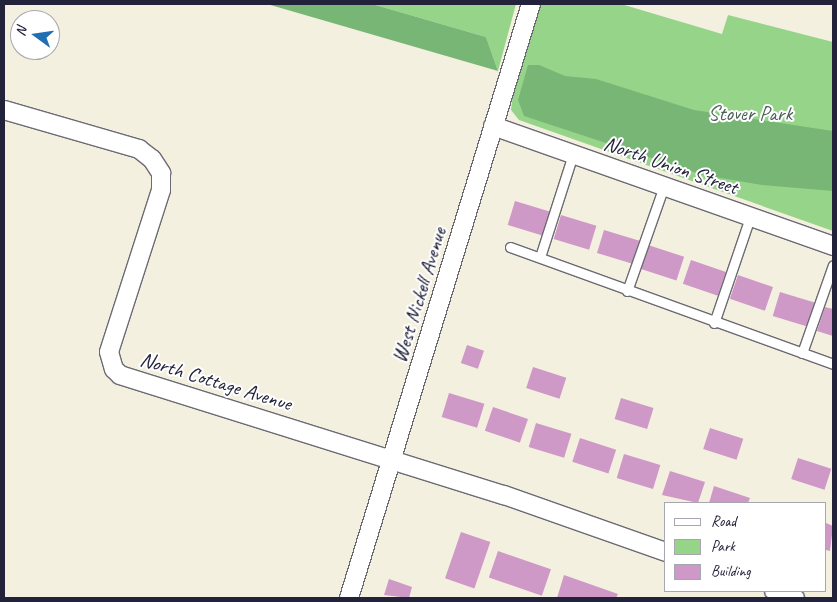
<!DOCTYPE html>
<html>
<head>
<meta charset="utf-8">
<style>
	body { margin:0 }
	#map { position:relative; width:837px; height:602px; overflow:hidden; background:#f4f0df; font-family:Caveat,sans-serif }
	div>[style] { position:absolute }
	.green>* { inset:0; background:#96d48a }
	.forest>* { inset:0; background:#78b676 }
	.building>* { inset:0; background:#ce98c7; transform-origin:0 0 }
	.roads { filter:drop-shadow(1px 0 #6c6a74) drop-shadow(-1px 0 #6c6a74) drop-shadow(0 1px #6c6a74) drop-shadow(0 -1px #6c6a74) }
	.lane>* { height:9px; margin:-4.5px; padding:0 4.5px; transform-origin:4.5px; border-radius:4.5px; background:#fff }
	.street>* { height:18px; margin:-9px; padding:0 9px; transform-origin:9px; border-radius:9px; background:#fff }
	span { translate:-50% -50%; white-space:nowrap; text-align:center; line-height:1.15; -webkit-text-stroke:4px #fff; paint-order:stroke }
	.park-label { font-size:21px; color:#4b6057 }
	.street-label { font-size:21px; color:#22223b }
	.frame { position:absolute; inset:0; border:5px solid #22223b; pointer-events:none }
	.legend { position:absolute; left:664px; top:502px; width:162px; height:90px; box-sizing:border-box; background:#fff; border:1px solid #a7a7b1; margin:0; padding:6px 9px; list-style:none; font-size:15px; color:#22223b }
	.legend li { display:flex; align-items:center; gap:10px; height:25px }
	.legend b { width:25px; border:1px solid #a7a7b1 }
	.north { position:absolute; left:10px; top:10px; width:50px; height:50px; box-sizing:border-box; background:#fff; border:1px solid #a7a7b1; border-radius:50%; rotate:284deg; font-size:14px; font-weight:700; line-height:20px; text-align:center; color:#22223b }
	.north::after { content:''; display:block; margin:auto; width:18px; height:22px; background:#1f6fb2; clip-path:polygon(50% 0,100% 100%,50% 72%,0 100%) }
</style>
</head>
<body>
<div id="map">
	<div class="green">
		<div style="clip-path:polygon(372px 4px,516px 4px,498px 71px,486px 37px)"></div>
		<div style="clip-path:polygon(540px 4px,621px 4px,722px 34px,728px 15px,833px 42px,833px 231px,519px 120px,511px 110px,513px 94px)"></div>
	</div>
	<div class="forest">
		<div style="clip-path:polygon(267px 4px,372px 4px,486px 37px,498px 71px)"></div>
		<div style="clip-path:polygon(528px 65px,539px 65px,565px 76px,596px 79px,694px 110px,833px 131px,833px 191px,762px 185px,703px 175px,524px 116px,518px 100px)"></div>
	</div>
	<div class="building">
		<div style="left:515px;top:201px;width:37px;height:25px;rotate:17deg"></div>
		<div style="left:561px;top:215px;width:37px;height:25px;rotate:17deg"></div>
		<div style="left:604px;top:230px;width:37px;height:24px;rotate:17deg"></div>
		<div style="left:648px;top:245px;width:38px;height:25px;rotate:18deg"></div>
		<div style="left:691px;top:260px;width:37px;height:25px;rotate:19deg"></div>
		<div style="left:738px;top:275px;width:37px;height:25px;rotate:19deg"></div>
		<div style="left:780px;top:292px;width:37px;height:25px;rotate:17deg"></div>
		<div style="clip-path:polygon(825px 307px,833px 309px,833px 336px,817px 331px)"></div>
		<div style="left:467px;top:345px;width:18px;height:19px;rotate:19deg"></div>
		<div style="left:533px;top:367px;width:35px;height:22px;rotate:18deg"></div>
		<div style="left:449px;top:393px;width:37px;height:25px;rotate:17deg"></div>
		<div style="left:621px;top:398px;width:34px;height:22px;rotate:17deg"></div>
		<div style="left:493px;top:407px;width:37px;height:25px;rotate:19deg"></div>
		<div style="left:536px;top:423px;width:37px;height:25px;rotate:17deg"></div>
		<div style="left:710px;top:428px;width:35px;height:22px;rotate:18deg"></div>
		<div style="left:580px;top:438px;width:38px;height:25px;rotate:18deg"></div>
		<div style="left:624px;top:454px;width:38px;height:25px;rotate:17deg"></div>
		<div style="left:798px;top:458px;width:35px;height:22px;rotate:18deg"></div>
		<div style="clip-path:polygon(670px 471px,705px 482px,698px 503px,662px 495px)"></div>
		<div style="clip-path:polygon(714px 486px,750px 498px,748px 503px,709px 503px)"></div>
		<div style="clip-path:polygon(826px 523px,833px 526px,830px 551px,826px 550px)"></div>
		<div style="left:461px;top:532px;width:31px;height:49px;rotate:19deg"></div>
		<div style="left:498px;top:551px;width:56px;height:28px;rotate:19deg"></div>
		<div style="clip-path:polygon(564px 575px,618px 594px,616px 598px,557px 598px)"></div>
		<div style="clip-path:polygon(389px 579px,412px 587px,409px 598px,384px 595px)"></div>
	</div>
	<div class="roads">
		<div class="lane">
			<div style="left:510px;top:247px;width:344px;rotate:19.9deg"></div>
			<div style="left:540px;top:257px;width:108px;rotate:-72.2deg"></div>
			<div style="left:627px;top:291px;width:111px;rotate:-70.6deg"></div>
			<div style="left:714px;top:323px;width:112px;rotate:-71.2deg"></div>
			<div style="left:802px;top:353px;width:93px;rotate:-70.6deg"></div>
		</div>
		<div class="street">
			<div style="left:4px;top:110px;width:141px;rotate:16.1deg"></div>
			<div style="left:139px;top:149px;width:16px;rotate:38deg"></div>
			<div style="left:152px;top:159px;width:17px;rotate:57deg"></div>
			<div style="left:161px;top:173px;width:17px;rotate:90deg"></div>
			<div style="left:161px;top:190px;width:170px;rotate:107.8deg"></div>
			<div style="left:109px;top:352px;width:18px;rotate:74deg"></div>
			<div style="left:114px;top:369px;width:8px;rotate:45deg"></div>
			<div style="left:120px;top:375px;width:402px;rotate:17.4deg"></div>
			<div style="left:504px;top:495px;width:172px;rotate:19.4deg"></div>
			<div style="left:493px;top:126px;width:361px;rotate:19.4deg"></div>
			<div style="left:774px;top:591px;width:22px;rotate:18deg"></div>
			<div style="left:349px;top:598px;width:621px;rotate:-72.97deg"></div>
		</div>
	</div>
	<div class="park-label">
		<span style="left:750px;top:113px">Stover Park</span>
	</div>
	<div class="street-label">
		<span style="left:671px;top:165px;rotate:19deg">North Union Street</span>
		<span style="left:419px;top:295px;rotate:-73deg">West Nickell Avenue</span>
		<span style="left:216px;top:381px;rotate:17deg">North Cottage Avenue</span>
	</div>
	<div class="frame"></div>
	<ul class="legend">
	<li><b style="height:6px;background:#fff"></b>Road</li>
	<li><b style="height:14px;background:#96d48a"></b>Park</li>
	<li><b style="height:14px;background:#ce98c7"></b>Building</li>
	</ul>
	<div class="north">N</div>
</div>
</body>
</html>
